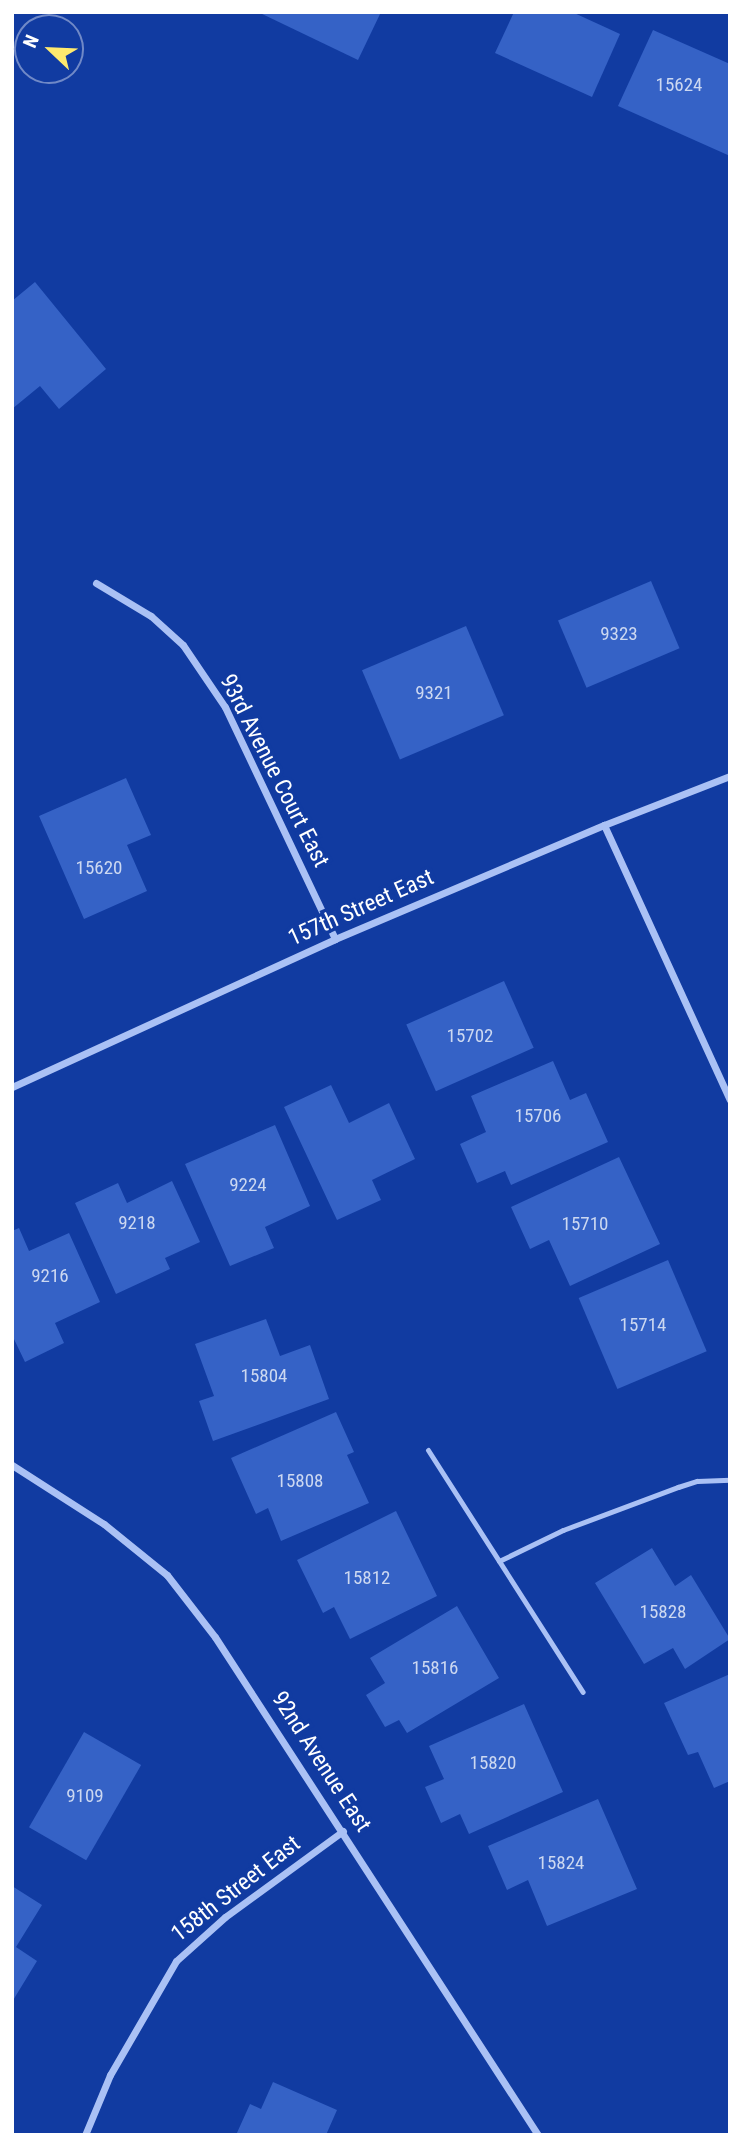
<!DOCTYPE html>
<html>
<head>
<meta charset="utf-8">
<style>
	body { margin:0 }
	#map { position:relative; width:742px; height:2147px; overflow:hidden; background:#113ba1; font-family:"Roboto Condensed",sans-serif }
	div>[style] { position:absolute }
	.building>* { inset:0; background:#3562c6; transform-origin:0 0 }
	.lane>* { height:5px; margin:-2.5px; padding:0 2.5px; transform-origin:2.5px; border-radius:2.5px; background:#aac1f5 }
	.street>* { height:7px; margin:-3.5px; padding:0 3.5px; transform-origin:3.5px; border-radius:3.5px; background:#aac1f5 }
	span { translate:-50% -50%; white-space:nowrap; text-align:center; line-height:1.15; -webkit-text-stroke:7px #113ba1; paint-order:stroke }
	.number-label { font-size:19px; color:#ccd8f1 }
	.number-label span { -webkit-text-stroke-width:0 }
	.street-label { font-size:23px; color:#fff }
	.frame { position:absolute; inset:0; border:14px solid #fff; pointer-events:none }
	.north { position:absolute; left:14px; top:14px; width:70px; height:70px; box-sizing:border-box; background:#113ba1; border:2px solid #7089c7; border-radius:50%; rotate:293deg; font-size:19px; font-weight:700; line-height:28px; text-align:center; color:#fff }
	.north::after { content:''; display:block; margin:auto; width:24px; height:32px; background:#ffea6e; clip-path:polygon(50% 0,100% 100%,50% 72%,0 100%) }
</style>
</head>
<body>
<div id="map">
	<div class="building">
		<div style="clip-path:polygon(258px 12px,381px 12px,358px 60px)"></div>
		<div style="clip-path:polygon(514px 12px,572px 12px,620px 34px,592px 97px,495px 53px)"></div>
		<div style="clip-path:polygon(653px 30px,730px 64px,730px 156px,618px 106px)"></div>
		<div style="clip-path:polygon(35px 282px,106px 369px,59px 409px,40px 386px,12px 409px,12px 301px)"></div>
		<div style="left:651px;top:581px;width:73px;height:101px;rotate:67deg"></div>
		<div style="left:466px;top:626px;width:97px;height:113px;rotate:67deg"></div>
		<div style="clip-path:polygon(126px 778px,151px 835px,127px 845px,147px 891px,84px 919px,39px 816px)"></div>
		<div style="left:504px;top:981px;width:73px;height:107px;rotate:66deg"></div>
		<div style="clip-path:polygon(553px 1061px,570px 1100px,586px 1093px,608px 1142px,511px 1185px,505px 1171px,477px 1183px,460px 1144px,486px 1132px,471px 1096px)"></div>
		<div style="clip-path:polygon(331px 1085px,349px 1123px,389px 1103px,415px 1159px,372px 1180px,381px 1200px,337px 1220px,284px 1107px)"></div>
		<div style="clip-path:polygon(275px 1125px,310px 1206px,265px 1227px,274px 1248px,230px 1266px,185px 1164px)"></div>
		<div style="clip-path:polygon(619px 1157px,660px 1244px,570px 1286px,549px 1240px,530px 1249px,511px 1207px)"></div>
		<div style="clip-path:polygon(172px 1181px,200px 1242px,165px 1258px,170px 1269px,116px 1294px,75px 1203px,118px 1183px,127px 1203px)"></div>
		<div style="clip-path:polygon(19px 1228px,29px 1251px,69px 1233px,100px 1302px,55px 1323px,64px 1343px,25px 1362px,12px 1335px,12px 1231px)"></div>
		<div style="left:668px;top:1260px;width:99px;height:97px;rotate:67deg"></div>
		<div style="clip-path:polygon(266px 1319px,280px 1356px,310px 1345px,329px 1399px,213px 1441px,199px 1401px,214px 1396px,195px 1344px)"></div>
		<div style="clip-path:polygon(336px 1412px,354px 1452px,347px 1455px,369px 1503px,281px 1541px,268px 1508px,256px 1514px,231px 1458px)"></div>
		<div style="clip-path:polygon(396px 1511px,437px 1596px,350px 1639px,334px 1607px,323px 1613px,297px 1560px)"></div>
		<div style="clip-path:polygon(652px 1548px,675px 1586px,691px 1575px,730px 1639px,685px 1669px,673px 1648px,644px 1664px,595px 1583px)"></div>
		<div style="clip-path:polygon(457px 1606px,499px 1678px,407px 1733px,399px 1720px,385px 1727px,366px 1695px,385px 1683px,370px 1658px)"></div>
		<div style="clip-path:polygon(730px 1674px,730px 1781px,714px 1788px,698px 1752px,688px 1755px,664px 1703px)"></div>
		<div style="clip-path:polygon(524px 1704px,563px 1792px,469px 1834px,460px 1814px,441px 1823px,425px 1787px,444px 1779px,429px 1746px)"></div>
		<div style="left:84px;top:1732px;width:66px;height:110px;rotate:30deg"></div>
		<div style="clip-path:polygon(598px 1799px,637px 1889px,547px 1926px,528px 1880px,507px 1890px,488px 1846px)"></div>
		<div style="clip-path:polygon(12px 1886px,42px 1905px,16px 1947px,37px 1961px,12px 2002px)"></div>
		<div style="clip-path:polygon(273px 2082px,337px 2110px,326px 2135px,236px 2135px,250px 2104px,261px 2109px)"></div>
	</div>
	<div class="lane">
		<div style="left:428px;top:1450px;width:287px;rotate:57.4deg"></div>
		<div style="left:499px;top:1561px;width:71px;rotate:-25.8deg"></div>
		<div style="left:563px;top:1530px;width:123px;rotate:-20.5deg"></div>
		<div style="left:678px;top:1487px;width:20px;rotate:-18deg"></div>
		<div style="left:697px;top:1481px;width:33px;rotate:-2deg"></div>
	</div>
	<div class="street">
		<div style="left:96px;top:583px;width:64px;rotate:31deg"></div>
		<div style="left:151px;top:616px;width:43px;rotate:42.2deg"></div>
		<div style="left:183px;top:645px;width:75px;rotate:55.9deg"></div>
		<div style="left:225px;top:707px;width:257px;rotate:64.6deg"></div>
		<div style="left:604px;top:825px;width:302px;rotate:65.4deg"></div>
		<div style="left:12px;top:1087px;width:355px;rotate:-24.6deg"></div>
		<div style="left:335px;top:939px;width:292px;rotate:-23deg"></div>
		<div style="left:604px;top:825px;width:135px;rotate:-21.3deg"></div>
		<div style="left:12px;top:1465px;width:109px;rotate:32.7deg"></div>
		<div style="left:104px;top:1524px;width:81px;rotate:39deg"></div>
		<div style="left:167px;top:1575px;width:78px;rotate:52.3deg"></div>
		<div style="left:215px;top:1637px;width:594px;rotate:57.03deg"></div>
		<div style="left:85px;top:2135px;width:65px;rotate:-67.4deg"></div>
		<div style="left:110px;top:2075px;width:132px;rotate:-59.9deg"></div>
		<div style="left:176px;top:1961px;width:66px;rotate:-41.9deg"></div>
		<div style="left:225px;top:1917px;width:146px;rotate:-36.1deg"></div>
	</div>
	<div class="number-label">
		<span style="left:679px;top:85px">15624</span>
		<span style="left:619px;top:634px">9323</span>
		<span style="left:434px;top:693px">9321</span>
		<span style="left:99px;top:868px">15620</span>
		<span style="left:470px;top:1036px">15702</span>
		<span style="left:538px;top:1116px">15706</span>
		<span style="left:248px;top:1185px">9224</span>
		<span style="left:137px;top:1223px">9218</span>
		<span style="left:585px;top:1224px">15710</span>
		<span style="left:50px;top:1276px">9216</span>
		<span style="left:643px;top:1325px">15714</span>
		<span style="left:264px;top:1376px">15804</span>
		<span style="left:300px;top:1481px">15808</span>
		<span style="left:367px;top:1578px">15812</span>
		<span style="left:663px;top:1612px">15828</span>
		<span style="left:435px;top:1668px">15816</span>
		<span style="left:493px;top:1763px">15820</span>
		<span style="left:85px;top:1796px">9109</span>
		<span style="left:561px;top:1863px">15824</span>
	</div>
	<div class="street-label">
		<span style="left:274px;top:771px;rotate:63deg">93rd Avenue Court East</span>
		<span style="left:361px;top:908px;rotate:-24deg">157th Street East</span>
		<span style="left:321px;top:1762px;rotate:57deg">92nd Avenue East</span>
		<span style="left:236px;top:1889px;rotate:-38deg">158th Street East</span>
	</div>
	<div class="frame"></div>
	<div class="north">N</div>
</div>
</body>
</html>
